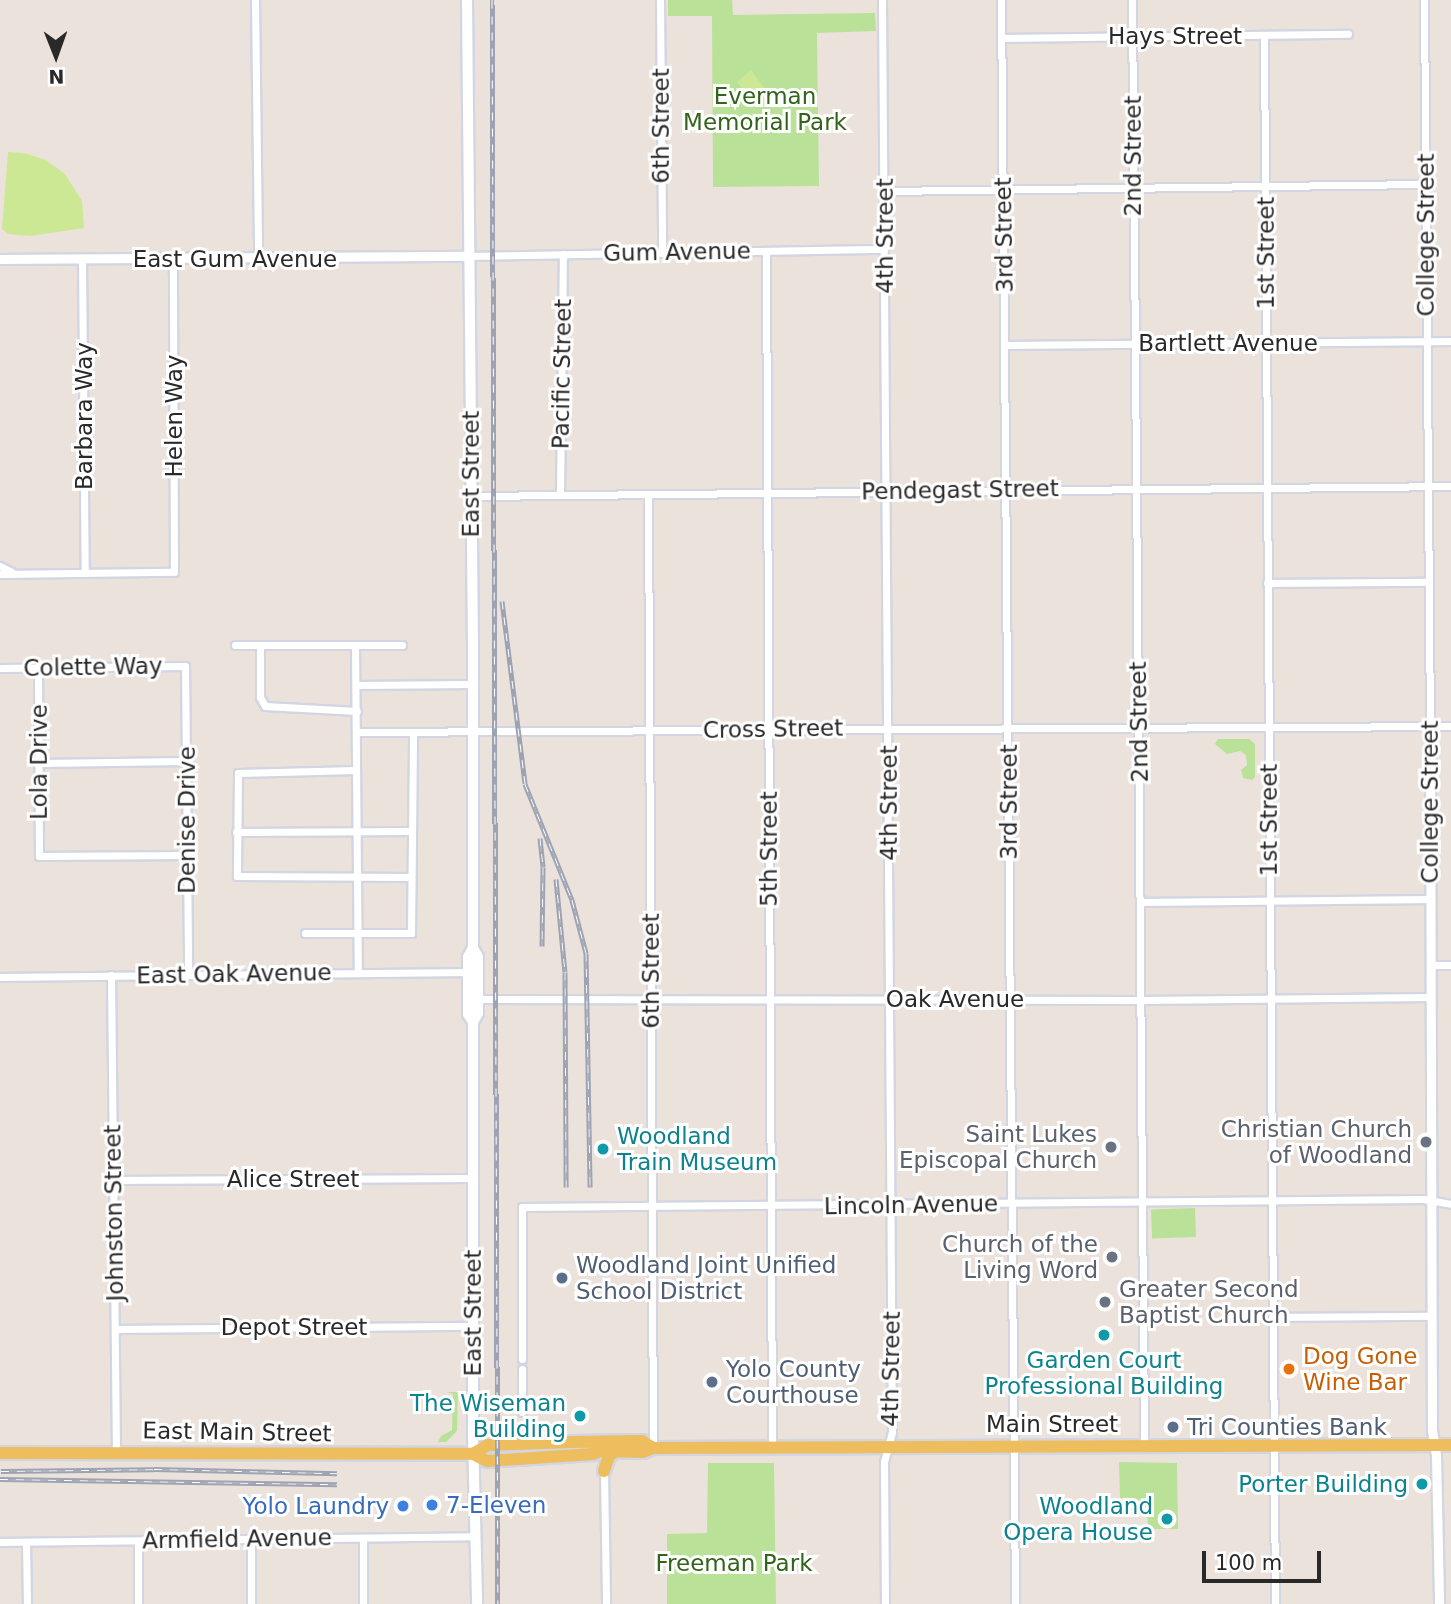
<!DOCTYPE html>
<html>
<head>
<meta charset="utf-8">
<style>
	body { margin:0 }
	#map { position:relative; width:1451px; height:1604px; overflow:hidden; background:#ebe3db; font-family:"DejaVu Sans",sans-serif }
	div>[style] { position:absolute }
	.green>* { inset:0; background:#b9e198; transform-origin:0 0 }
	.pitch>* { inset:0; background:#cde894 }
	.roads { filter:drop-shadow(2px 0 #d1d6e2) drop-shadow(-2px 0 #d1d6e2) drop-shadow(0 2px #d1d6e2) drop-shadow(0 -2px #d1d6e2) }
	.minor>* { height:7px; margin:-3.5px; padding:0 3.5px; transform-origin:3.5px; border-radius:3.5px; background:#fff }
	.tertiary>* { height:9px; margin:-4.5px; padding:0 4.5px; transform-origin:4.5px; border-radius:4.5px; background:#fff }
	.secondary>* { height:10px; margin:-5px; padding:0 5px; transform-origin:5px; border-radius:5px; background:#fff }
	.primary>* { height:12px; margin:-6px; padding:0 6px; transform-origin:6px; border-radius:6px; background:#eebe5e }
	.rail>* { height:5px; margin-top:-2.5px; transform-origin:0; background:repeating-linear-gradient(90deg,#fff 0 8px,#9ea3b3 0 16px); box-sizing:border-box; border-block:2px solid #9ea3b3 }
	.dots>* { width:19px; height:19px; translate:-50% -50%; box-sizing:border-box; border:4px solid #fff; border-radius:50% }
	span { translate:-50% -50%; white-space:nowrap; text-align:center; line-height:1.15; -webkit-text-stroke:6px #fff; paint-order:stroke }
	.street-label { font-size:23px; color:#292929 }
	.park-label { font-size:23px; color:#32651b }
	.worship-label { font-size:23px; color:#5b616d }
	.right { translate:-100% -50%; text-align:right }
	.left { translate:0 -50%; text-align:left }
	.culture-label { font-size:23px; color:#0d838f }
	.service-label { font-size:23px; color:#4e5e75 }
	.food-label { font-size:23px; color:#c56008 }
	.shop-label { font-size:23px; color:#366cbe }
	.north { position:absolute; left:21px; top:21px; width:70px; height:70px; -webkit-text-stroke:5px #fff; paint-order:stroke; rotate:179deg; font-size:19px; font-weight:700; line-height:28px; text-align:center; color:#292929 }
	.north::after { content:''; display:block; margin:auto; width:24px; height:32px; background:#292929; clip-path:polygon(50% 0,100% 100%,50% 72%,0 100%) }
	.scale { position:absolute; left:1202px; top:1551px; width:119px; height:32px; box-sizing:border-box; border:4px solid #292929; border-top:0; padding-left:9px; font-size:21px; line-height:24px; white-space:nowrap; color:#292929; -webkit-text-stroke:5px #fff; paint-order:stroke }
</style>
</head>
<body>
<div id="map">
	<div class="green">
		<div style="clip-path:polygon(668px 0,732px 0,733px 15px,875px 13px,876px 31px,817px 33px,819px 186px,713px 187px,712px 16px,668px 16px)"></div>
		<div style="clip-path:polygon(1218px 739px,1249px 739px,1255px 744px,1255px 777px,1252px 780px,1243px 778px,1241px 770px,1247px 765px,1246px 755px,1240px 751px,1227px 754px,1215px 744px)"></div>
		<div style="left:1195px;top:1208px;width:29px;height:44px;rotate:88deg"></div>
		<div style="clip-path:polygon(447px 1392px,458px 1392px,457px 1431px,446px 1442px,438px 1442px,441px 1436px,452px 1430px,453px 1394px)"></div>
		<div style="clip-path:polygon(1119px 1462px,1177px 1463px,1178px 1529px,1151px 1529px,1148px 1527px,1147px 1509px,1137px 1499px,1120px 1498px)"></div>
		<div style="clip-path:polygon(708px 1463px,774px 1463px,776px 1604px,667px 1604px,667px 1534px,707px 1533px)"></div>
	</div>
	<div class="pitch">
		<div style="clip-path:polygon(751px 70px,771px 97px,756px 106px,737px 82px)"></div>
		<div style="clip-path:polygon(8px 152px,24px 153px,46px 160px,65px 174px,82px 201px,84px 228px,30px 236px,8px 234px,2px 229px)"></div>
	</div>
	<div class="roads">
		<div class="minor">
			<div style="left:255px;top:0;width:260px;rotate:89.3deg"></div>
			<div style="left:660px;top:0;width:253px;rotate:89.5deg"></div>
			<div style="left:882px;top:0;width:1432px;rotate:89.6deg"></div>
			<div style="left:892px;top:1432px;width:31px;rotate:105deg"></div>
			<div style="left:884px;top:1462px;width:142px;rotate:89.6deg"></div>
			<div style="left:1001px;top:0;width:1604px;rotate:89.5deg"></div>
			<div style="left:1132px;top:0;width:1445px;rotate:89.52deg"></div>
			<div style="left:1424px;top:0;width:726px;rotate:89.53deg"></div>
			<div style="left:1264px;top:36px;width:1568px;rotate:89.6deg"></div>
			<div style="left:1002px;top:38px;width:346px;rotate:-0.7deg"></div>
			<div style="left:884px;top:191px;width:542px;rotate:-0.74deg"></div>
			<div style="left:766px;top:251px;width:1197px;rotate:89.71deg"></div>
			<div style="left:470px;top:256px;width:414px;rotate:-1deg"></div>
			<div style="left:82px;top:259px;width:314px;rotate:89.5deg"></div>
			<div style="left:1005px;top:345px;width:446px;rotate:-0.5deg"></div>
			<div style="left:648px;top:494px;width:954px;rotate:89.7deg"></div>
			<div style="left:560px;top:495px;width:241px;rotate:-89.3deg"></div>
			<div style="left:470px;top:496px;width:981px;rotate:-0.58deg"></div>
			<div style="left:0;top:566px;width:13px;rotate:27deg"></div>
			<div style="left:0;top:574px;width:174px;rotate:-0.7deg"></div>
			<div style="left:174px;top:572px;width:313px;rotate:-90.2deg"></div>
			<div style="left:1267px;top:583px;width:162px;rotate:-0.4deg"></div>
			<div style="left:235px;top:645px;width:167px"></div>
			<div style="left:260px;top:645px;width:52px;rotate:90deg"></div>
			<div style="left:260px;top:697px;width:10px;rotate:61deg"></div>
			<div style="left:265px;top:706px;width:92px;rotate:3.1deg"></div>
			<div style="left:355px;top:646px;width:327px;rotate:89.5deg"></div>
			<div style="left:0;top:668px;width:185px;rotate:-0.6deg"></div>
			<div style="left:185px;top:666px;width:309px;rotate:89.4deg"></div>
			<div style="left:38px;top:668px;width:188px;rotate:89.7deg"></div>
			<div style="left:39px;top:856px;width:148px;rotate:-0.4deg"></div>
			<div style="left:357px;top:685px;width:116px;rotate:-0.5deg"></div>
			<div style="left:356px;top:732px;width:1095px;rotate:-0.31deg"></div>
			<div style="left:39px;top:763px;width:147px;rotate:-0.8deg"></div>
			<div style="left:356px;top:770px;width:118px;rotate:178.5deg"></div>
			<div style="left:238px;top:773px;width:103px;rotate:90.6deg"></div>
			<div style="left:237px;top:876px;width:173px;rotate:0.3deg"></div>
			<div style="left:236px;top:832px;width:174px;rotate:-0.3deg"></div>
			<div style="left:1141px;top:902px;width:289px;rotate:-0.6deg"></div>
			<div style="left:305px;top:933px;width:106px"></div>
			<div style="left:411px;top:933px;width:201px;rotate:-89.4deg"></div>
			<div style="left:1431px;top:965px;width:20px"></div>
			<div style="left:111px;top:975px;width:476px;rotate:89.4deg"></div>
			<div style="left:0;top:977px;width:468px;rotate:-0.6deg"></div>
			<div style="left:478px;top:999px;width:664px;rotate:0.09deg"></div>
			<div style="left:1142px;top:1000px;width:289px;rotate:-0.6deg"></div>
			<div style="left:114px;top:1180px;width:359px;rotate:-0.3deg"></div>
			<div style="left:1272px;top:1317px;width:160px;rotate:-0.4deg"></div>
			<div style="left:115px;top:1329px;width:358px;rotate:-0.5deg"></div>
			<div style="left:522px;top:1359px;width:152px;rotate:-90deg"></div>
			<div style="left:522px;top:1207px;width:901px;rotate:-0.51deg"></div>
			<div style="left:1423px;top:1199px;width:28px;rotate:10deg"></div>
			<div style="left:522px;top:1369px;width:43px;rotate:90deg"></div>
			<div style="left:604px;top:1471px;width:133px;rotate:89.1deg"></div>
			<div style="left:363px;top:1538px;width:66px;rotate:90deg"></div>
			<div style="left:251px;top:1539px;width:65px;rotate:90deg"></div>
			<div style="left:138px;top:1541px;width:63px;rotate:90deg"></div>
			<div style="left:0;top:1542px;width:475px;rotate:-0.7deg"></div>
			<div style="left:26px;top:1542px;width:62px;rotate:89.1deg"></div>
		</div>
		<div class="tertiary">
			<div style="left:0;top:259px;width:470px;rotate:-0.4deg"></div>
			<div style="left:1430px;top:726px;width:704px;rotate:89.84deg"></div>
			<div style="left:1432px;top:1430px;width:26px;rotate:81deg"></div>
			<div style="left:1436px;top:1456px;width:148px;rotate:88.8deg"></div>
		</div>
		<div class="secondary">
			<div style="left:467px;top:0;width:644px;rotate:89.47deg"></div>
			<div style="left:473px;top:644px;width:304px;rotate:90deg"></div>
			<div style="left:473px;top:948px;width:10px;rotate:119deg"></div>
			<div style="left:468px;top:957px;width:57px;rotate:90deg"></div>
			<div style="left:468px;top:1014px;width:9px;rotate:58deg"></div>
			<div style="left:473px;top:1022px;width:413px;rotate:90deg"></div>
			<div style="left:473px;top:1435px;width:169px;rotate:88.6deg"></div>
			<div style="left:473px;top:948px;width:10px;rotate:61deg"></div>
			<div style="left:478px;top:957px;width:56px;rotate:90deg"></div>
			<div style="left:478px;top:1013px;width:10px;rotate:119deg"></div>
		</div>
		<div class="primary">
			<div style="left:0;top:1453px;width:473px;rotate:0.1deg"></div>
			<div style="left:473px;top:1454px;width:16px;rotate:27deg"></div>
			<div style="left:487px;top:1461px;width:106px;rotate:-3.8deg"></div>
			<div style="left:593px;top:1454px;width:8px;rotate:-23deg"></div>
			<div style="left:600px;top:1451px;width:43px;rotate:1.3deg"></div>
			<div style="left:643px;top:1452px;width:11px;rotate:-22deg"></div>
			<div style="left:653px;top:1448px;width:798px;rotate:-0.22deg"></div>
			<div style="left:473px;top:1454px;width:17px;rotate:-31deg"></div>
			<div style="left:488px;top:1445px;width:84px;rotate:-2deg"></div>
			<div style="left:572px;top:1442px;width:70px;rotate:-0.8deg"></div>
			<div style="left:642px;top:1441px;width:13px;rotate:32deg"></div>
			<div style="left:604px;top:1471px;width:16px;rotate:-72deg"></div>
			<div style="left:609px;top:1456px;width:7px;rotate:-34deg"></div>
		</div>
	</div>
	<div class="rail">
		<div style="left:492px;top:0;width:1604px;rotate:89.79deg"></div>
		<div style="left:502px;top:601px;width:184px;rotate:82.8deg"></div>
		<div style="left:525px;top:784px;width:125px;rotate:67.9deg"></div>
		<div style="left:572px;top:900px;width:55px;rotate:75.2deg"></div>
		<div style="left:586px;top:953px;width:234px;rotate:89deg"></div>
		<div style="left:540px;top:838px;width:29px;rotate:84deg"></div>
		<div style="left:543px;top:867px;width:79px;rotate:90.7deg"></div>
		<div style="left:556px;top:879px;width:93px;rotate:84.5deg"></div>
		<div style="left:565px;top:972px;width:215px;rotate:89.7deg"></div>
		<div style="left:1px;top:1471px;width:153px;rotate:-0.7deg"></div>
		<div style="left:154px;top:1469px;width:183px;rotate:1.3deg"></div>
		<div style="left:0;top:1479px;width:337px;rotate:0.9deg"></div>
	</div>
	<div class="dots">
		<div style="left:1426px;top:1142px;background:#6b7280"></div>
		<div style="left:1111px;top:1147px;background:#6b7280"></div>
		<div style="left:603px;top:1149px;background:#0f9aa8"></div>
		<div style="left:1112px;top:1257px;background:#6b7280"></div>
		<div style="left:562px;top:1278px;background:#5c6f8a"></div>
		<div style="left:1105px;top:1302px;background:#6b7280"></div>
		<div style="left:1104px;top:1335px;background:#0f9aa8"></div>
		<div style="left:1289px;top:1369px;background:#e8710a"></div>
		<div style="left:712px;top:1382px;background:#5c6f8a"></div>
		<div style="left:580px;top:1416px;background:#0f9aa8"></div>
		<div style="left:1173px;top:1427px;background:#5c6f8a"></div>
		<div style="left:1422px;top:1484px;background:#0f9aa8"></div>
		<div style="left:432px;top:1505px;background:#3f7fe0"></div>
		<div style="left:403px;top:1506px;background:#3f7fe0"></div>
		<div style="left:1167px;top:1519px;background:#0f9aa8"></div>
	</div>
	<div class="street-label">
		<span style="left:1175px;top:36px">Hays Street</span>
		<span style="left:661px;top:126px;rotate:-90deg">6th Street</span>
		<span style="left:1133px;top:156px;rotate:-90deg">2nd Street</span>
		<span style="left:1004px;top:235px;rotate:-91deg">3rd Street</span>
		<span style="left:1426px;top:235px;rotate:-90deg">College Street</span>
		<span style="left:885px;top:236px;rotate:-90deg">4th Street</span>
		<span style="left:677px;top:252px;rotate:-1deg">Gum Avenue</span>
		<span style="left:1266px;top:253px;rotate:-90deg">1st Street</span>
		<span style="left:235px;top:259px">East Gum Avenue</span>
		<span style="left:1228px;top:343px">Bartlett Avenue</span>
		<span style="left:562px;top:374px;rotate:-89deg">Pacific Street</span>
		<span style="left:84px;top:416px;rotate:-90deg">Barbara Way</span>
		<span style="left:174px;top:416px;rotate:-90deg">Helen Way</span>
		<span style="left:471px;top:474px;rotate:-90deg">East Street</span>
		<span style="left:960px;top:490px;rotate:-1deg">Pendegast Street</span>
		<span style="left:93px;top:667px;rotate:-1deg">Colette Way</span>
		<span style="left:1139px;top:722px;rotate:-91deg">2nd Street</span>
		<span style="left:773px;top:729px;rotate:-1deg">Cross Street</span>
		<span style="left:39px;top:762px;rotate:-90deg">Lola Drive</span>
		<span style="left:1009px;top:802px;rotate:-90deg">3rd Street</span>
		<span style="left:1430px;top:802px;rotate:-90deg">College Street</span>
		<span style="left:889px;top:803px;rotate:-90deg">4th Street</span>
		<span style="left:187px;top:820px;rotate:-90deg">Denise Drive</span>
		<span style="left:1269px;top:820px;rotate:-90deg">1st Street</span>
		<span style="left:769px;top:849px;rotate:-90deg">5th Street</span>
		<span style="left:651px;top:971px;rotate:-90deg">6th Street</span>
		<span style="left:234px;top:974px;rotate:-1deg">East Oak Avenue</span>
		<span style="left:955px;top:999px">Oak Avenue</span>
		<span style="left:293px;top:1179px">Alice Street</span>
		<span style="left:911px;top:1205px;rotate:-1deg">Lincoln Avenue</span>
		<span style="left:114px;top:1213px;rotate:-91deg">Johnston Street</span>
		<span style="left:473px;top:1313px;rotate:-90deg">East Street</span>
		<span style="left:294px;top:1327px">Depot Street</span>
		<span style="left:891px;top:1369px;rotate:-89deg">4th Street</span>
		<span style="left:1052px;top:1424px">Main Street</span>
		<span style="left:237px;top:1432px;rotate:1deg">East Main Street</span>
		<span style="left:237px;top:1539px;rotate:-1deg">Armfield Avenue</span>
	</div>
	<div class="park-label">
		<span style="left:765px;top:109px">Everman<br>Memorial Park</span>
		<span style="left:734px;top:1563px">Freeman Park</span>
	</div>
	<div class="worship-label">
		<span class="right" style="left:1412px;top:1142px">Christian Church<br>of Woodland</span>
		<span class="right" style="left:1097px;top:1147px">Saint Lukes<br>Episcopal Church</span>
		<span class="right" style="left:1098px;top:1257px">Church of the<br>Living Word</span>
		<span class="left" style="left:1119px;top:1302px">Greater Second<br>Baptist Church</span>
	</div>
	<div class="culture-label">
		<span class="left" style="left:617px;top:1149px">Woodland<br>Train Museum</span>
		<span style="left:1104px;top:1373px">Garden Court<br>Professional Building</span>
		<span class="right" style="left:566px;top:1416px">The Wiseman<br>Building</span>
		<span class="right" style="left:1408px;top:1484px">Porter Building</span>
		<span class="right" style="left:1153px;top:1519px">Woodland<br>Opera House</span>
	</div>
	<div class="service-label">
		<span class="left" style="left:576px;top:1278px">Woodland Joint Unified<br>School District</span>
		<span class="left" style="left:726px;top:1382px">Yolo County<br>Courthouse</span>
		<span class="left" style="left:1187px;top:1427px">Tri Counties Bank</span>
	</div>
	<div class="food-label">
		<span class="left" style="left:1303px;top:1369px">Dog Gone<br>Wine Bar</span>
	</div>
	<div class="shop-label">
		<span class="left" style="left:446px;top:1505px">7-Eleven</span>
		<span class="right" style="left:389px;top:1506px">Yolo Laundry</span>
	</div>
	<div class="north">N</div>
	<div class="scale">100 m</div>
</div>
</body>
</html>
